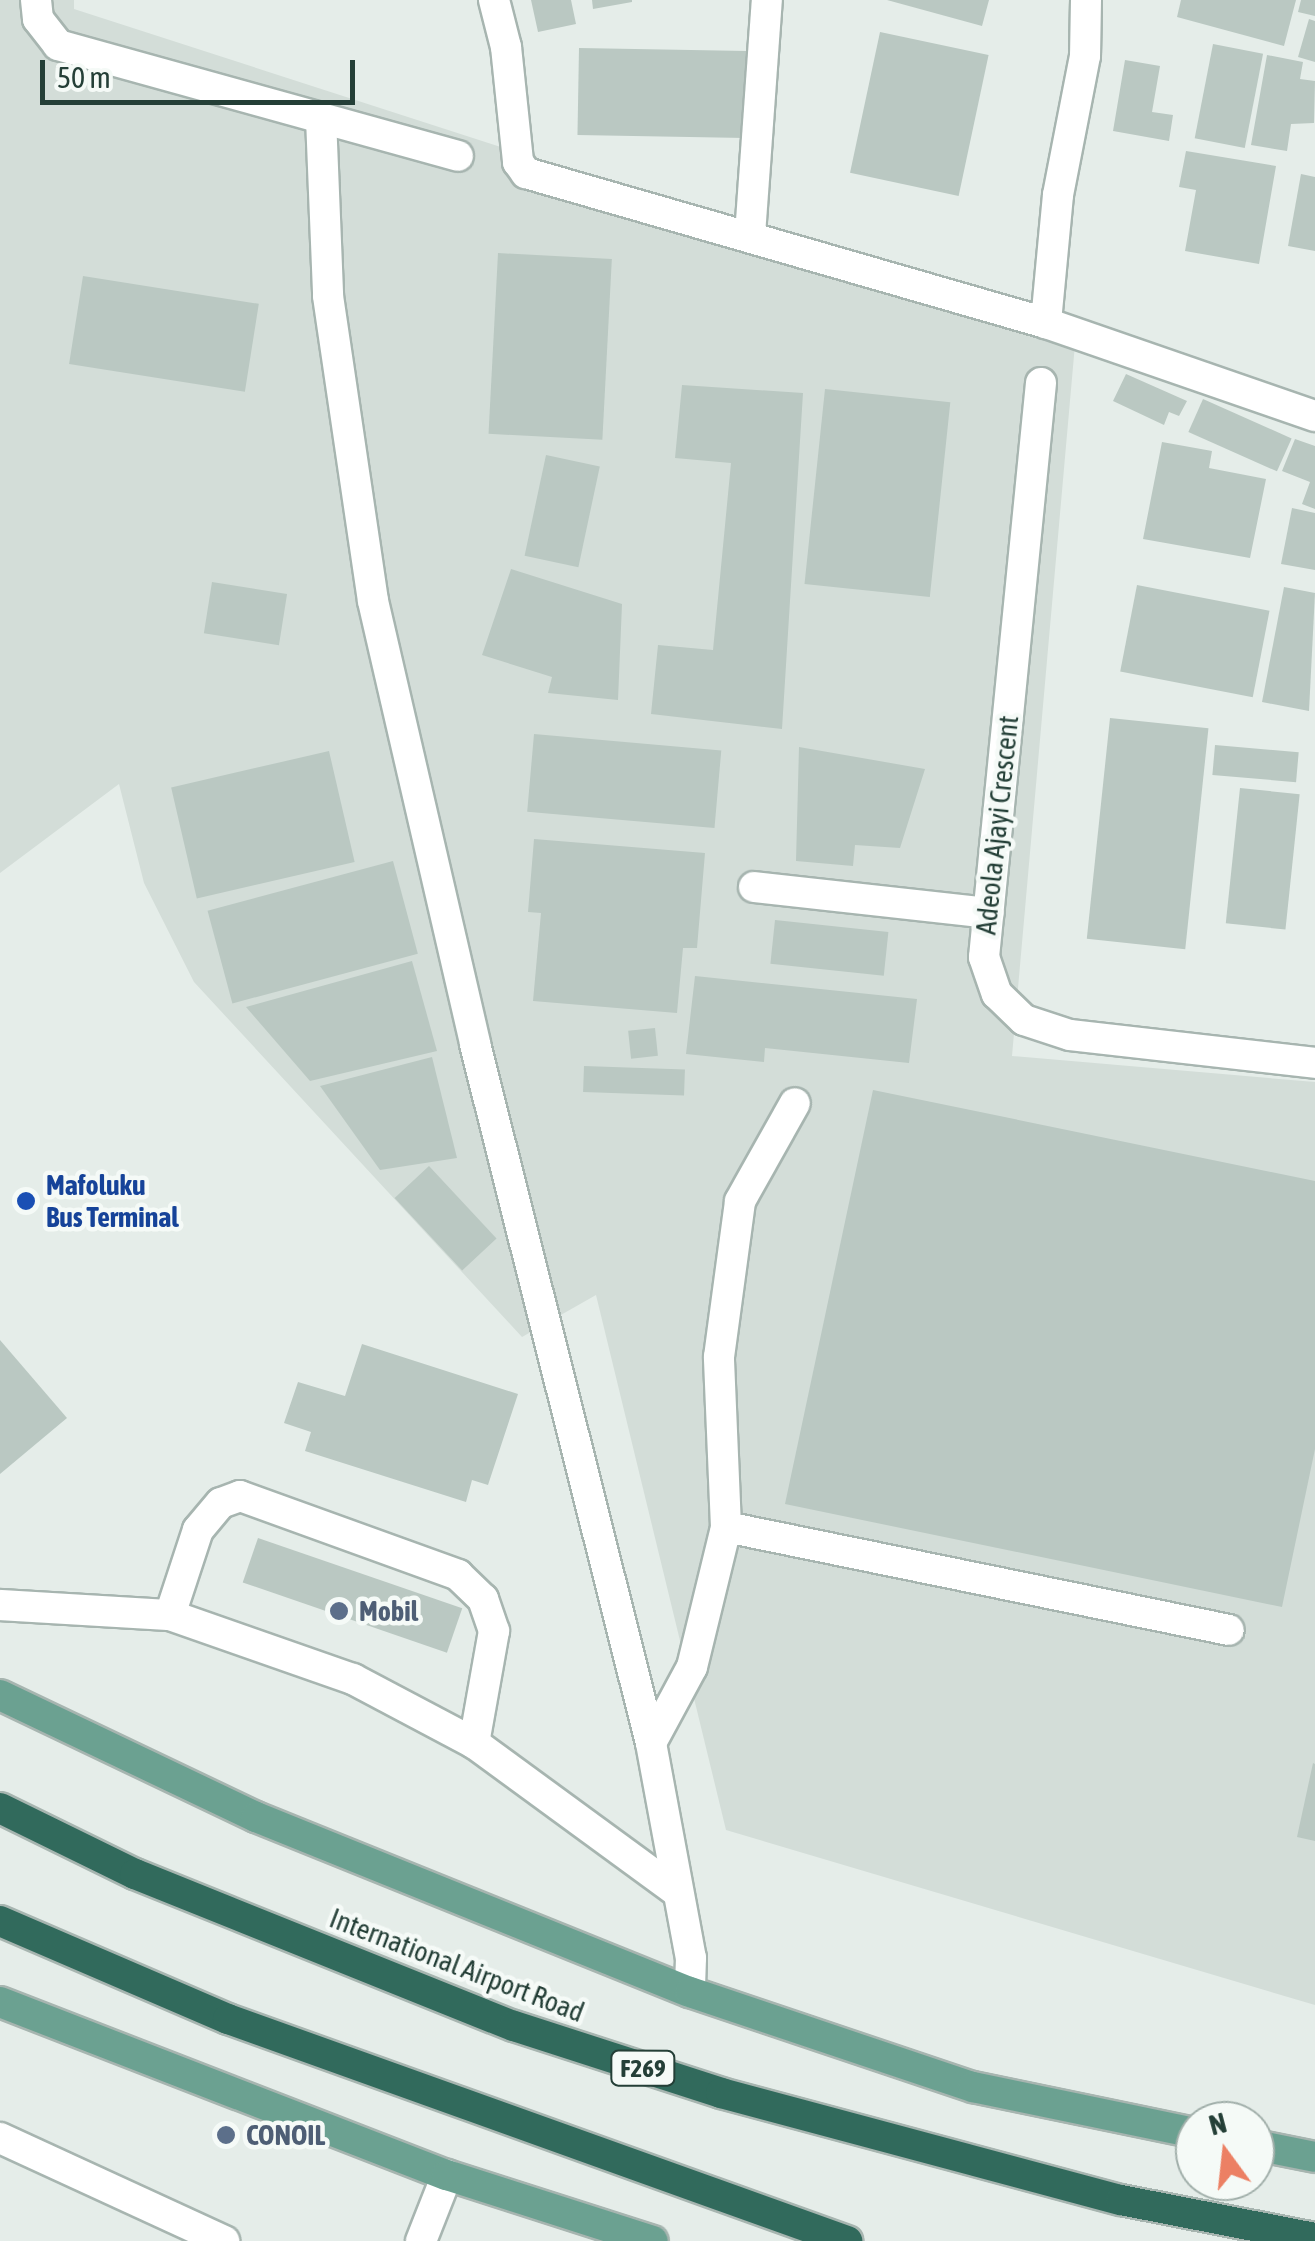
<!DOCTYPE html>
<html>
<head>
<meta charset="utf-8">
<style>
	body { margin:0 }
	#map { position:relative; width:1315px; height:2241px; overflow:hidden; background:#e5ede9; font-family:"Asap Condensed",sans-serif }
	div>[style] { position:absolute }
	.built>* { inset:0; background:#d3ddd8 }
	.building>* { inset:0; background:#bac8c2; transform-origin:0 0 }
	.roads { filter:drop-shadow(2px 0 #a7b5b0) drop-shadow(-2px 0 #a7b5b0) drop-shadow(0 2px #a7b5b0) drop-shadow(0 -2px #a7b5b0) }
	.minor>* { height:30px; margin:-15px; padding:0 15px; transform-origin:15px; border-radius:15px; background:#fff }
	.major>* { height:30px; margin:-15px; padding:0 15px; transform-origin:15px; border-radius:15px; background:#6ba191 }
	.highway>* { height:30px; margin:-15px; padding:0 15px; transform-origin:15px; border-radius:15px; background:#316a5c }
	.dots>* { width:28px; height:28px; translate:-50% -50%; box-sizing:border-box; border:5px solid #f5faf7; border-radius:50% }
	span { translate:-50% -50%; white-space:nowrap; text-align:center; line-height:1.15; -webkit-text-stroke:9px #f5faf7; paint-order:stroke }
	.shield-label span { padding:2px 8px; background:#f5faf7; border:2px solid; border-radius:8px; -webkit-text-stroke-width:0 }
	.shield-label { font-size:25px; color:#243f37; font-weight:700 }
	.street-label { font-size:28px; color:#243f37 }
	.transit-label { font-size:28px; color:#164399; font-weight:700 }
	.left { translate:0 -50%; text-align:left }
	.service-label { font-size:28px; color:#4e5e75; font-weight:700 }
	.north { position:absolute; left:1175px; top:2101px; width:100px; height:100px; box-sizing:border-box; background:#f5faf7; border:2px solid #a1afaa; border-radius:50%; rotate:345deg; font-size:28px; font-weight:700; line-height:40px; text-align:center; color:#243f37 }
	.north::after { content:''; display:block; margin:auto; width:35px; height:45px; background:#ec8064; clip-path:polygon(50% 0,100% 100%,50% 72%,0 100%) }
	.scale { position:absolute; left:40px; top:60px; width:315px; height:45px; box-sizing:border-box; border:5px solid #243f37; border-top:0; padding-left:12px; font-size:30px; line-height:35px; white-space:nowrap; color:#243f37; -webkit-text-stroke:8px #f5faf7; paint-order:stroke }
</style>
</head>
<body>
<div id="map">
	<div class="built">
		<div style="clip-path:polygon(0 0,74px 0,74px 9px,1076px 333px,1012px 1056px,1315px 1082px,1315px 2005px,726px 1830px,596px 1295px,522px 1337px,194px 982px,144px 883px,119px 784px,0 873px)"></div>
	</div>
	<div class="building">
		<div style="clip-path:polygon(531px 0,571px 0,576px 24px,538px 32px)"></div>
		<div style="clip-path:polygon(592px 0,632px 0,632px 2px,593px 9px)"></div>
		<div style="clip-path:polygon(887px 0,989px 0,982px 26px)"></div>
		<div style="clip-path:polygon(1181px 0,1296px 0,1284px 46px,1177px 17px)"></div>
		<div style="clip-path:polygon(1301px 0,1315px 0,1315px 16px,1298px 12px)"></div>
		<div style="clip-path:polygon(1309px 19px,1315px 21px,1315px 62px,1298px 57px)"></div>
		<div style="left:880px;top:32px;width:111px;height:144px;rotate:12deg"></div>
		<div style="left:1213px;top:44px;width:51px;height:96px;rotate:11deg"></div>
		<div style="left:579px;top:48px;width:168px;height:87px;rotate:1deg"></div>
		<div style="clip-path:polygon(1267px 55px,1303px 62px,1300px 79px,1315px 81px,1314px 123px,1291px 124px,1287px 151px,1251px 145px)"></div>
		<div style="clip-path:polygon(1125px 60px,1160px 66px,1152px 112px,1173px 115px,1169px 141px,1113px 131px)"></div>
		<div style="clip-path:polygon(1186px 151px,1276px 166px,1259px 264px,1185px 251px,1196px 190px,1179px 187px)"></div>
		<div style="clip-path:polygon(1301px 174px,1315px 177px,1315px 251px,1288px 246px)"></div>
		<div style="left:498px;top:253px;width:114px;height:181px;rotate:3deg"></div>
		<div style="left:83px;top:276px;width:178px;height:89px;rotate:9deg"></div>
		<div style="clip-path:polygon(1126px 374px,1187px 401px,1179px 416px,1169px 412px,1164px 425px,1113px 401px)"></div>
		<div style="clip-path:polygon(682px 385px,803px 393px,782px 729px,651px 714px,658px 645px,713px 650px,731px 463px,675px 458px)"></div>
		<div style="left:825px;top:389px;width:126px;height:196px;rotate:6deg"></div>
		<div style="left:1203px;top:399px;width:97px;height:36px;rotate:24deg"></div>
		<div style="clip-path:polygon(1295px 439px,1315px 446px,1315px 509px,1302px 504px,1310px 482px,1282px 471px)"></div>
		<div style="clip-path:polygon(1162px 442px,1212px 451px,1209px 468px,1266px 479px,1250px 558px,1143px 539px)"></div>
		<div style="left:546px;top:455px;width:55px;height:103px;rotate:12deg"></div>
		<div style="clip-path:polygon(1292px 508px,1315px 513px,1315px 570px,1281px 564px)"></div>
		<div style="clip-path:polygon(511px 569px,622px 604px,618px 700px,548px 693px,552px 677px,482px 655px)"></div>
		<div style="left:212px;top:582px;width:76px;height:52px;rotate:9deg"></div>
		<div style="left:1137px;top:585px;width:135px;height:88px;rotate:11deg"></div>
		<div style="clip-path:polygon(1284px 587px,1315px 593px,1309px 711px,1262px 702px)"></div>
		<div style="left:1110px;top:718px;width:99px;height:222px;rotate:6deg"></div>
		<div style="left:534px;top:734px;width:188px;height:78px;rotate:5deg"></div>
		<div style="left:1215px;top:745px;width:84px;height:30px;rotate:5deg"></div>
		<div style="clip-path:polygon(799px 747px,925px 769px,900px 848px,855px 845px,853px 866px,796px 861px)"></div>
		<div style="left:329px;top:751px;width:114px;height:162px;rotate:77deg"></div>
		<div style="left:1240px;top:788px;width:60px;height:136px;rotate:6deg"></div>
		<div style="clip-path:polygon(534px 839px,705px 853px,697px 948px,683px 948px,677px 1013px,533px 1001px,541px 913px,528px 912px)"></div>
		<div style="left:393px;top:861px;width:96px;height:192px;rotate:75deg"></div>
		<div style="left:775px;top:920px;width:114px;height:44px;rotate:6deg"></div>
		<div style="clip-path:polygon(412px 961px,437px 1051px,310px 1081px,246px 1007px)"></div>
		<div style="clip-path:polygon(695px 976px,917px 999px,909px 1063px,765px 1048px,764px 1062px,686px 1054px)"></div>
		<div style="left:655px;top:1028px;width:28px;height:27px;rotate:84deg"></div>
		<div style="clip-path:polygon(432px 1057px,457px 1158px,380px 1170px,320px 1086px)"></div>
		<div style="left:584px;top:1066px;width:101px;height:26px;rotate:2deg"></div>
		<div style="clip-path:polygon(873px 1090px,1315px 1181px,1315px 1449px,1282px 1607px,785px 1504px)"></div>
		<div style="left:429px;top:1166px;width:99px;height:47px;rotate:47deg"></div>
		<div style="clip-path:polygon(0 1340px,67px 1418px,0 1474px)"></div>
		<div style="clip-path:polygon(362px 1344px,518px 1394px,488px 1485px,472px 1480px,466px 1502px,305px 1451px,311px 1432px,284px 1423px,298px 1382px,345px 1396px)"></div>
		<div style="left:258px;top:1538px;width:216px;height:47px;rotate:19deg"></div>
		<div style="clip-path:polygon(1313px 1763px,1315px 1764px,1315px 1841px,1297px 1837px)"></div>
	</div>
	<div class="roads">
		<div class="minor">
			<div style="left:36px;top:0;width:19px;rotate:84deg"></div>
			<div style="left:38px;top:19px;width:33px;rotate:52deg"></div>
			<div style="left:58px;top:45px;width:415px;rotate:15.5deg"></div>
			<div style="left:494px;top:0;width:49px;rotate:75.7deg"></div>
			<div style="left:506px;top:47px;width:116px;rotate:84deg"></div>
			<div style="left:518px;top:162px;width:14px;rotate:54deg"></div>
			<div style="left:526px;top:173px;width:541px;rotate:16.09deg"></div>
			<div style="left:1086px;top:0;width:56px;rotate:91deg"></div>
			<div style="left:1085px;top:56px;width:142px;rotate:101deg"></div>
			<div style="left:1058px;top:195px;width:129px;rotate:95.4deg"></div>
			<div style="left:1046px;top:323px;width:285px;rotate:19.1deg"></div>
			<div style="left:321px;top:118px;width:178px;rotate:87.7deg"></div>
			<div style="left:328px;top:296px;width:308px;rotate:81.6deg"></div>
			<div style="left:373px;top:601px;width:455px;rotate:77deg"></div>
			<div style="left:475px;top:1044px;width:721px;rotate:75.87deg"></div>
			<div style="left:651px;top:1743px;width:219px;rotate:79.5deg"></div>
			<div style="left:691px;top:1958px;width:34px;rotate:92deg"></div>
			<div style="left:750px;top:235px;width:236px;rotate:-85.9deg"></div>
			<div style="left:1041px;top:383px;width:577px;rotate:95.67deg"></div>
			<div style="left:984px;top:957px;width:39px;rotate:71deg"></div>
			<div style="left:997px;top:994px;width:37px;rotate:44deg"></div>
			<div style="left:1024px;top:1020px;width:48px;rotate:18.1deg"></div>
			<div style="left:1070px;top:1035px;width:247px;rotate:6.5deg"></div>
			<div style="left:754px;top:887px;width:236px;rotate:6.3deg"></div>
			<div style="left:726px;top:1527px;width:513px;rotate:11.57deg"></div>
			<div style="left:0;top:1605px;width:170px;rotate:3.4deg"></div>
			<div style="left:170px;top:1615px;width:194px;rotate:19.3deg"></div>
			<div style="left:353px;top:1679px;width:137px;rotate:27.9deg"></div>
			<div style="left:474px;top:1743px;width:249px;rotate:36.2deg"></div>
			<div style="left:170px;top:1615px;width:89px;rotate:-71.8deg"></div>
			<div style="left:198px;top:1530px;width:35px;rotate:-50deg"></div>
			<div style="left:221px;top:1503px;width:20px;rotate:-20deg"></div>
			<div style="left:240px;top:1496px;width:232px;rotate:19.9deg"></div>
			<div style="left:458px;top:1575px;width:35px;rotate:44deg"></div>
			<div style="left:483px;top:1599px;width:34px;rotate:71deg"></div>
			<div style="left:494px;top:1631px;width:114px;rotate:100.1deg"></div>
			<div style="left:651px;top:1743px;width:86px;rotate:-61.7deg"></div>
			<div style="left:692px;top:1667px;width:144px;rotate:-76.3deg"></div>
			<div style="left:726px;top:1527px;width:170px;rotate:-92.4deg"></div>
			<div style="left:719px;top:1357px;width:157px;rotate:-82.3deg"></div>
			<div style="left:740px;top:1201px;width:112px;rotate:-60.7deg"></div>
			<div style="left:0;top:2138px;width:247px;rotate:24.7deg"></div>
			<div style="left:421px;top:2241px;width:71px;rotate:-68.5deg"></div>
		</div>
		<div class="major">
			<div style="left:0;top:1695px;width:284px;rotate:25.5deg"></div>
			<div style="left:256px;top:1817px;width:468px;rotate:22deg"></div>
			<div style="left:690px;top:1992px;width:299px;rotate:18.6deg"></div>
			<div style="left:973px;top:2087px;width:227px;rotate:11.7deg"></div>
			<div style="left:0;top:2002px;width:479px;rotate:21.2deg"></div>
			<div style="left:447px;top:2175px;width:216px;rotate:17.8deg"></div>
			<div style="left:1255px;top:2145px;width:61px;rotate:11.3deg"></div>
		</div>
		<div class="highway">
			<div style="left:0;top:1808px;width:150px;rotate:26.1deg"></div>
			<div style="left:135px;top:1874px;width:408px;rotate:21.9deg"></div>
			<div style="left:514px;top:2026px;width:218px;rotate:17.9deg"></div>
			<div style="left:721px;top:2093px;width:414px;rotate:15deg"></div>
			<div style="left:1121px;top:2200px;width:198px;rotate:11.1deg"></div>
			<div style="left:0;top:1921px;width:248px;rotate:23.3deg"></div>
			<div style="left:228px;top:2019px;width:658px;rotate:19.73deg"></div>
		</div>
	</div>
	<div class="dots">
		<div style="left:26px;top:1201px;background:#1a4fb4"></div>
		<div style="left:339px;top:1611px;background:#5c6f8a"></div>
		<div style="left:226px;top:2135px;background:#5c6f8a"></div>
	</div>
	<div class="shield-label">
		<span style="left:643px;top:2068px">F269</span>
	</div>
	<div class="street-label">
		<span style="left:997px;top:825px;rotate:-84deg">Adeola Ajayi Crescent</span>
		<span style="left:457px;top:1965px;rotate:21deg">International Airport Road</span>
	</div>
	<div class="transit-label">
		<span class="left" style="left:46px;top:1201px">Mafoluku<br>Bus Terminal</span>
	</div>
	<div class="service-label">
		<span class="left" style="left:359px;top:1611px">Mobil</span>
		<span class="left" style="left:246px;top:2135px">CONOIL</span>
	</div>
	<div class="north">N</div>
	<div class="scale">50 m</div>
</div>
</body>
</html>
